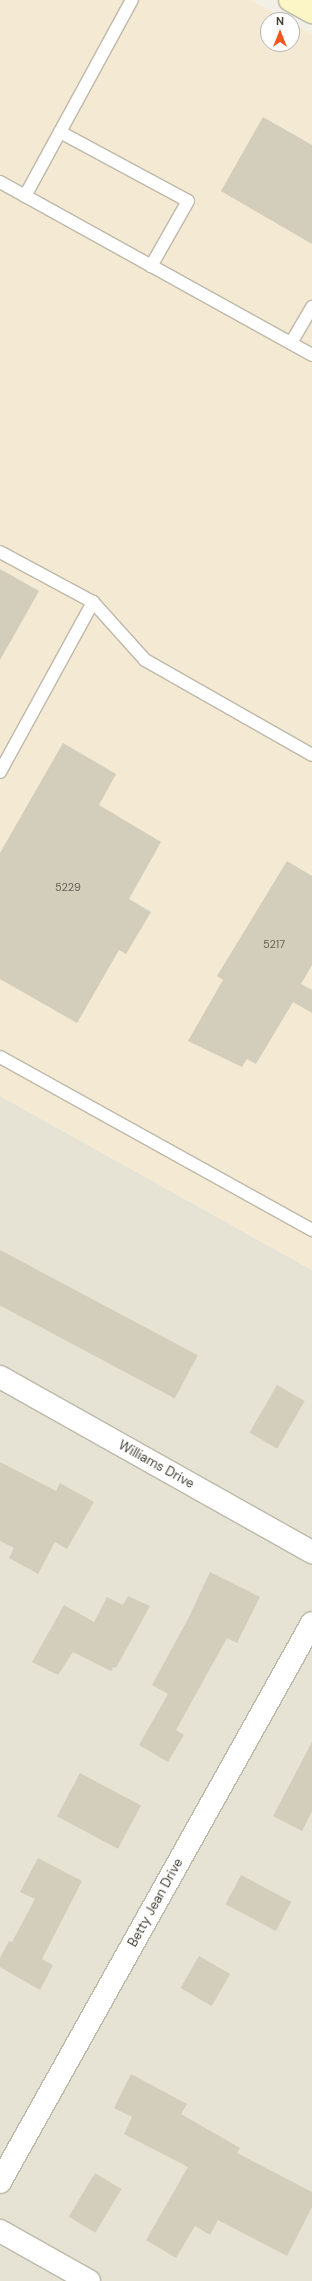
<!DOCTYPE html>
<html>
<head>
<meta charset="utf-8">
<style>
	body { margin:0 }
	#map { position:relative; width:312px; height:2281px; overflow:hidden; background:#f2f0e6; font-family:"DM Sans",sans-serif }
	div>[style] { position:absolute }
	.residential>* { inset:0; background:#e6e3d4 }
	.commercial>* { inset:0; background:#f4e9d2 }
	.building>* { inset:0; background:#d3cdbc; transform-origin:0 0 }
	.roads { filter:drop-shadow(1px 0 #bdb9a9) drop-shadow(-1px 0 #bdb9a9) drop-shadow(0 1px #bdb9a9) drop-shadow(0 -1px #bdb9a9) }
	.service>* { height:12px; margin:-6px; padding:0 6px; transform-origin:6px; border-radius:6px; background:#fff }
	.minor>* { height:22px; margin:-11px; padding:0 11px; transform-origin:11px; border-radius:11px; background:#fff }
	.tertiary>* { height:22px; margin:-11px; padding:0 11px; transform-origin:11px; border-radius:11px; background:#fff }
	.secondary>* { height:22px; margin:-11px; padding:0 11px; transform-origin:11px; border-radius:11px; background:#fcf6c6 }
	span { translate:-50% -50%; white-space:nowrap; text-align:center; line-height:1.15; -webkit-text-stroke:4px #fff; paint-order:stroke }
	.number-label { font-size:11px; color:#686458 }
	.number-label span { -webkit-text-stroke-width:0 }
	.street-label { font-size:13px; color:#454136 }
	.north { position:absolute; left:260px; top:12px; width:40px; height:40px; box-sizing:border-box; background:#fff; border:1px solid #b5b3af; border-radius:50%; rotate:0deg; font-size:11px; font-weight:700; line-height:16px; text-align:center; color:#454136 }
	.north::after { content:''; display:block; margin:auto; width:14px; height:18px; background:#f1571e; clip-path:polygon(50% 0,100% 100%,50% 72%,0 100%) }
</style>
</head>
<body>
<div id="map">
	<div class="residential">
		<div style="clip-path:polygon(0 1096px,312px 1270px,312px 2281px,0 2281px)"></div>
	</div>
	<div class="commercial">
		<div style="clip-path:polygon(0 0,251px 0,287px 20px,268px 20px,268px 44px,292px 44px,292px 23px,312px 34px,312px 1270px,0 1096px)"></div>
	</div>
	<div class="building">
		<div style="clip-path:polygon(263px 117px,312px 145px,312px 244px,221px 191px)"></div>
		<div style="clip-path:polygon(0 569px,39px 591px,0 660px)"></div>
		<div style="clip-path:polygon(63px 743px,116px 774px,99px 805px,161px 842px,129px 899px,151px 912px,126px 954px,119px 950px,77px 1023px,0 979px,0 853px)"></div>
		<div style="clip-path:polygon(287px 861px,312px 876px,312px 965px,301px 984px,312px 990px,312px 1013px,293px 1002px,256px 1064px,247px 1059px,242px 1067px,188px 1041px,223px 980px,217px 976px)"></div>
		<div style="left:0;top:1250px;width:224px;height:49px;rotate:28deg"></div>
		<div style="left:277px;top:1385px;width:32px;height:55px;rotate:30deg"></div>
		<div style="clip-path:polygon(0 1462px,56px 1491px,60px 1483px,94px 1502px,67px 1549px,55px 1542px,38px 1574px,9px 1558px,14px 1548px,0 1541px)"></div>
		<div style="clip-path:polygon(210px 1572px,260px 1597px,237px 1643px,227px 1638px,176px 1730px,184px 1735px,168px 1762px,139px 1745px,168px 1694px,152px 1685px,188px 1619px)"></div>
		<div style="clip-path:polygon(128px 1596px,150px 1606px,116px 1668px,113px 1667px,111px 1671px,73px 1652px,58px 1675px,32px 1662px,64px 1605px,94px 1622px,107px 1597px,123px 1605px)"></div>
		<div style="clip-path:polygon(312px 1742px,312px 1811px,302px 1831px,273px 1816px)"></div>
		<div style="left:80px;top:1773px;width:69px;height:49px;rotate:28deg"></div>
		<div style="clip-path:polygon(38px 1858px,82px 1881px,42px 1959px,53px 1965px,40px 1990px,0 1967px,0 1958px,9px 1941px,12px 1942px,35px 1899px,20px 1892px)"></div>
		<div style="left:241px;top:1875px;width:57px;height:33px;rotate:28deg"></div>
		<div style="left:199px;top:1956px;width:36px;height:37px;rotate:30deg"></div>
		<div style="clip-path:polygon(131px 2074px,187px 2104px,181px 2114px,240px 2148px,237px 2153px,312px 2192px,312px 2207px,287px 2256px,218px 2220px,210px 2235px,195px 2226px,176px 2258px,146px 2240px,188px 2167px,124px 2134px,132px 2117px,114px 2108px)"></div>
		<div style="left:95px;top:2173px;width:31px;height:51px;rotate:31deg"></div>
	</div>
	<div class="roads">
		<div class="service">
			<div style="left:60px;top:132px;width:145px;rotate:28.3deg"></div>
			<div style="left:188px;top:201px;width:75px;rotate:119.6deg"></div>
			<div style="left:0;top:182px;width:357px;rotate:29deg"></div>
			<div style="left:25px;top:196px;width:223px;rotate:-61.4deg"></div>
			<div style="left:291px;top:343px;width:42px;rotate:-59.7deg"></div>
			<div style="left:0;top:552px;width:106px;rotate:28.3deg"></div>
			<div style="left:93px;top:602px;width:78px;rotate:48.1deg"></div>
			<div style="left:145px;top:660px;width:192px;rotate:29.6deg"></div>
			<div style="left:0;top:772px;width:194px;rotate:-61.3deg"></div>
			<div style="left:0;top:1057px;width:357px;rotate:29deg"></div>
		</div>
		<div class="minor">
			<div style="left:0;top:2231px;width:102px;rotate:29.3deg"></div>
		</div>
		<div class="tertiary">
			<div style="left:0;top:1377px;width:358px;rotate:29.3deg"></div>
			<div style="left:0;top:2182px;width:640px;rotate:-60.83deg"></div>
		</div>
		<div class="secondary">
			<div style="left:290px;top:0;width:25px;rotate:29deg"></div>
		</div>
	</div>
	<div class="number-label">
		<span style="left:68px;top:887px">5229</span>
		<span style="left:274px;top:944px">5217</span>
	</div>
	<div class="street-label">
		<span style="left:156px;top:1465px;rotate:29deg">Williams Drive</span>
		<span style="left:156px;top:1903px;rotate:-61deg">Betty Jean Drive</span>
	</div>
	<div class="north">N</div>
</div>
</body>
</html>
